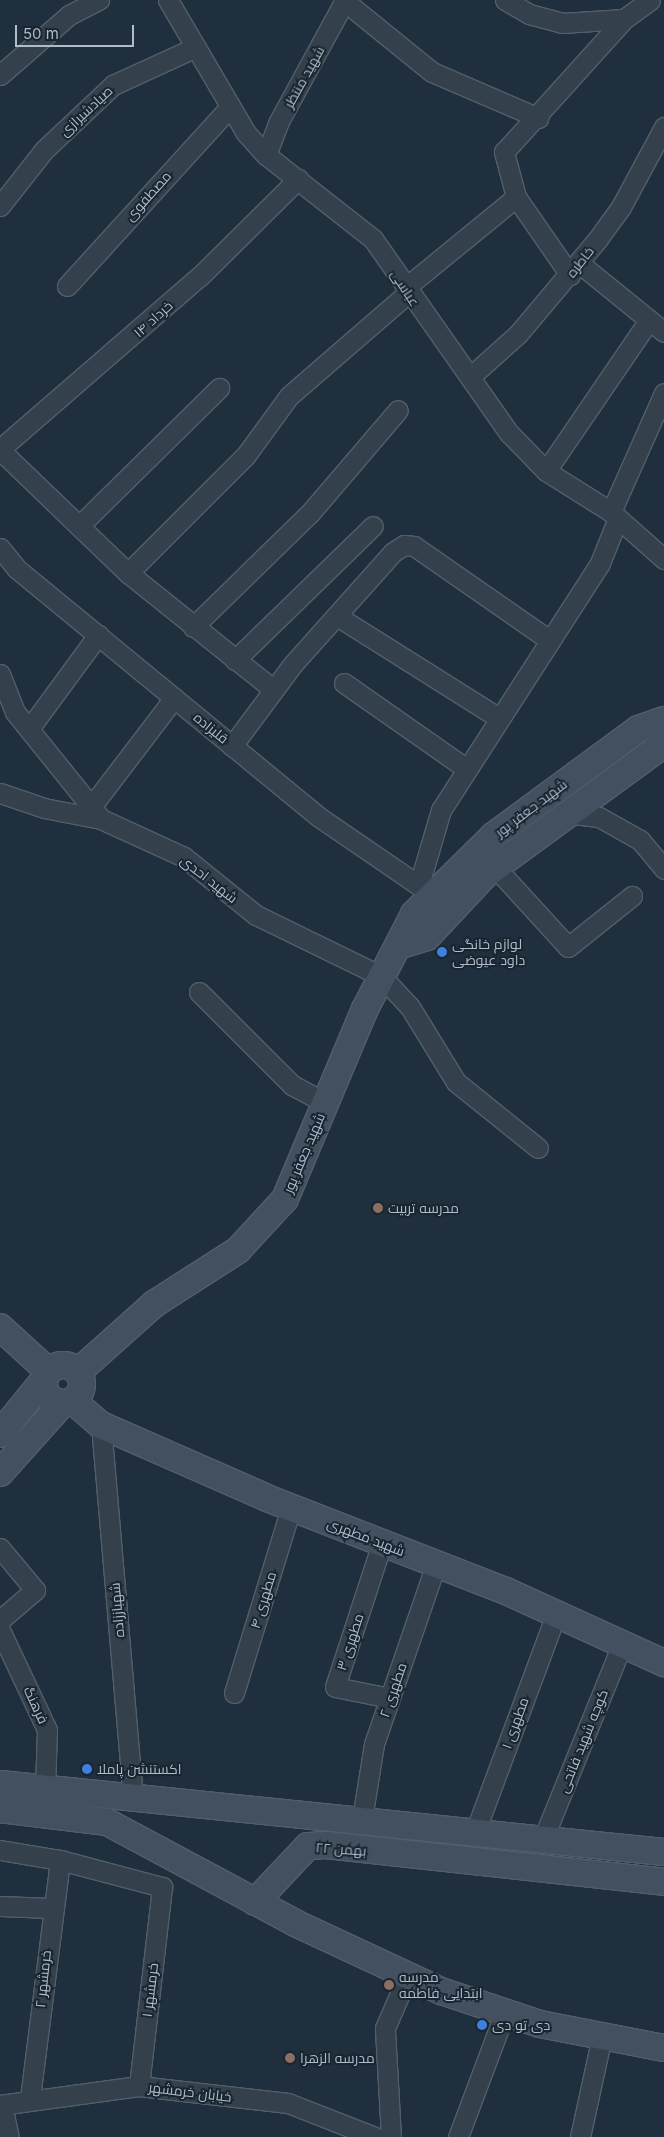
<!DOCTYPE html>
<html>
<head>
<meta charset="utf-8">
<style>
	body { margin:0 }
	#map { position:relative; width:664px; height:2137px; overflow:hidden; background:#202f3d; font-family:Inter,Cairo,sans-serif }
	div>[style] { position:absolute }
	.roads { filter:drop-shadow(1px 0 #525f6a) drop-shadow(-1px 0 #525f6a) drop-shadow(0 1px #525f6a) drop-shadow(0 -1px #525f6a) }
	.street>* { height:19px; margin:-9.5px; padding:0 9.5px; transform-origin:9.5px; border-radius:9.5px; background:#34414d }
	.secondary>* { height:26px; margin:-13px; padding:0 13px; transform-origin:13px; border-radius:13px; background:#425060 }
	.secondary>.ring { margin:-13px; padding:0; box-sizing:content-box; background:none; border:26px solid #425060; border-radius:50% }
	.dots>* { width:14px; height:14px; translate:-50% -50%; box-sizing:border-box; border:2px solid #192631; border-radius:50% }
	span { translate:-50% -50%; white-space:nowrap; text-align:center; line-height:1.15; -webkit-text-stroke:4px #192631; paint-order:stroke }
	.street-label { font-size:14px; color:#afbcc9 }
	.poi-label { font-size:14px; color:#afbcc9 }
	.left { translate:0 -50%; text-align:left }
	.scale { position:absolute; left:15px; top:25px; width:119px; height:22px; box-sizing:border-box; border:2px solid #afbcc9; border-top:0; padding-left:6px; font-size:15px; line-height:18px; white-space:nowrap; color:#afbcc9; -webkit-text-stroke:4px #192631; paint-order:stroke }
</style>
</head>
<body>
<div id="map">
	<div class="roads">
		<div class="street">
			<div style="left:168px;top:0;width:154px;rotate:59.6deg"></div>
			<div style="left:246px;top:133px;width:30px;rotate:48deg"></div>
			<div style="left:266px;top:155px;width:136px;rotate:38.1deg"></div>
			<div style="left:373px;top:239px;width:237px;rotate:55deg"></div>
			<div style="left:509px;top:433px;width:53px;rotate:45.8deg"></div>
			<div style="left:546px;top:471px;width:77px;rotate:32.2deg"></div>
			<div style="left:611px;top:512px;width:71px;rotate:41.6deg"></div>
			<div style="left:343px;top:0;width:114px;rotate:39deg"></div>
			<div style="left:432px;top:72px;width:116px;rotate:23.3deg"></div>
			<div style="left:505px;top:0;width:28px;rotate:30deg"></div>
			<div style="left:529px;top:14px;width:34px;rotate:15deg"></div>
			<div style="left:562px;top:23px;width:62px;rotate:-3.7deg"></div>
			<div style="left:0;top:75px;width:91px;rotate:-41deg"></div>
			<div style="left:69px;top:15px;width:34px;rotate:-27deg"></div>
			<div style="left:266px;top:155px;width:34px;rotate:-69deg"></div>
			<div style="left:278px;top:123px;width:140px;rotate:-61.4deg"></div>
			<div style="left:516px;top:197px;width:47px;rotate:-104.9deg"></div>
			<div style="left:504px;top:152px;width:179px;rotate:-47.9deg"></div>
			<div style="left:624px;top:19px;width:32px;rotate:-36deg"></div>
			<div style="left:0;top:206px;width:71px;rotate:-51.8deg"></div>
			<div style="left:44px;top:150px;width:95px;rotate:-43.3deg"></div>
			<div style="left:113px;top:85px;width:91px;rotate:-24.6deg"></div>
			<div style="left:579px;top:263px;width:109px;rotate:39.1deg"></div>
			<div style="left:67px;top:286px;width:242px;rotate:-47.7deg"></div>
			<div style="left:405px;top:288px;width:144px;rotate:-39.3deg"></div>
			<div style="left:516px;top:197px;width:95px;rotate:55.3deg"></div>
			<div style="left:470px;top:377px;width:64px;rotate:-41.9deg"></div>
			<div style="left:518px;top:334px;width:123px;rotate:-50deg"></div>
			<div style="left:597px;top:240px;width:41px;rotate:-54deg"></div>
			<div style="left:621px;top:207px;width:91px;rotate:-61.7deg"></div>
			<div style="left:0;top:449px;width:264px;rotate:-40.9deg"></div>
			<div style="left:200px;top:276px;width:138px;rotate:-44.7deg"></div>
			<div style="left:0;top:450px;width:178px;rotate:43.9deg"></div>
			<div style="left:128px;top:573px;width:167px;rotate:-45deg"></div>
			<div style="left:246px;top:455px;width:73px;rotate:-53.9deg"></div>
			<div style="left:289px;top:396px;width:157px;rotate:-40.9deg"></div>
			<div style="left:546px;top:471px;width:183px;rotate:-55.7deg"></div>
			<div style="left:611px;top:512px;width:130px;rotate:-66deg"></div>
			<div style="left:79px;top:526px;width:197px;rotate:-44.6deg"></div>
			<div style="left:0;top:548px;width:27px;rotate:51deg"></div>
			<div style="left:17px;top:569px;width:391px;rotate:39.4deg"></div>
			<div style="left:319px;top:817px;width:138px;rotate:34.4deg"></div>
			<div style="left:128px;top:573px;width:186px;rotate:38.7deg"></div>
			<div style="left:337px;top:616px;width:191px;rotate:32.2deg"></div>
			<div style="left:193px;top:627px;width:163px;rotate:-44.3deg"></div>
			<div style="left:310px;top:513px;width:135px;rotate:-49.5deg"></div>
			<div style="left:235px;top:660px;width:192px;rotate:-44.2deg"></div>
			<div style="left:0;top:674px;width:41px;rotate:68.5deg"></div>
			<div style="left:15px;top:712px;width:137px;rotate:51.2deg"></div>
			<div style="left:344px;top:683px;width:150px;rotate:35deg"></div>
			<div style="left:29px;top:729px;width:117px;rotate:-53.7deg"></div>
			<div style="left:232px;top:746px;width:102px;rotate:-53.4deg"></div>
			<div style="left:293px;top:664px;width:150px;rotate:-48.2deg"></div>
			<div style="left:393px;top:552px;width:13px;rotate:-32deg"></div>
			<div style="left:404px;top:545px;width:10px;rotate:6deg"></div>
			<div style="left:414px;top:546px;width:163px;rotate:34.8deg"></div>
			<div style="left:0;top:793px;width:46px;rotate:18.8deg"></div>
			<div style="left:44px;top:808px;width:58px;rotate:10.9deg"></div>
			<div style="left:101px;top:819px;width:91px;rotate:24.6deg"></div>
			<div style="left:184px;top:857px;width:92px;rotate:38.9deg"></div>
			<div style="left:256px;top:915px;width:139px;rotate:26deg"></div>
			<div style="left:381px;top:976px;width:42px;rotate:46.9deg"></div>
			<div style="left:410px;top:1007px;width:88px;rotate:58.5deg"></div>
			<div style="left:456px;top:1082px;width:105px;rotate:38.8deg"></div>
			<div style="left:91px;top:807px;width:137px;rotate:-52.7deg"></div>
			<div style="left:565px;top:813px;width:34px;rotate:7deg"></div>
			<div style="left:599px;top:817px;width:47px;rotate:29.3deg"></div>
			<div style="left:640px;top:840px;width:38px;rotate:50deg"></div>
			<div style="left:495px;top:867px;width:108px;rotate:47.6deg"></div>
			<div style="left:568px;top:947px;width:82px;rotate:-38.6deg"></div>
			<div style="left:419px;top:885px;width:78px;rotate:-73.7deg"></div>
			<div style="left:441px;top:810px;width:294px;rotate:-57.2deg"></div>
			<div style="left:600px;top:563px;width:48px;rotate:-68.2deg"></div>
			<div style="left:199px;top:992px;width:132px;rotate:45deg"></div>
			<div style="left:292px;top:1085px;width:38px;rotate:28deg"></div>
			<div style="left:101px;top:1425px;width:371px;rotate:85.1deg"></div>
			<div style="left:382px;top:1543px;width:151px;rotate:108.1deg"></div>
			<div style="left:335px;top:1687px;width:56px;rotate:11.3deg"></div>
			<div style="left:0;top:1548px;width:55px;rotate:50.2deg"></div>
			<div style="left:35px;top:1590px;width:46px;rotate:139.4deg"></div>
			<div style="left:0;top:1630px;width:110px;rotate:64.8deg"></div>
			<div style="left:47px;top:1730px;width:56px;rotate:92deg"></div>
			<div style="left:234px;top:1693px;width:194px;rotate:-72.9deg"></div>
			<div style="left:362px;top:1819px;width:76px;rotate:-80.9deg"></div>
			<div style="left:374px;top:1744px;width:190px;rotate:-71deg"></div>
			<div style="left:475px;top:1832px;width:233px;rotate:-69.6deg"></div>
			<div style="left:543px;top:1839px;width:210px;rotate:-67.9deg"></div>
			<div style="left:0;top:1850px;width:61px;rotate:9.5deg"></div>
			<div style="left:60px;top:1860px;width:106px;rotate:14.8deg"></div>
			<div style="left:162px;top:1887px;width:200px;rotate:96.6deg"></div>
			<div style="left:0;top:1906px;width:51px;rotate:2.2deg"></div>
			<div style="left:30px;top:2098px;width:240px;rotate:-82.8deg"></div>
			<div style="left:0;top:2105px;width:140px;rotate:-7.8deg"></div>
			<div style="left:139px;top:2086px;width:150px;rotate:6.5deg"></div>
			<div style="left:288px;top:2103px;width:93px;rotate:21.3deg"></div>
			<div style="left:2px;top:2105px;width:33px;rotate:78deg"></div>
			<div style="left:391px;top:2137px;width:109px;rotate:-93.2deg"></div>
			<div style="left:385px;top:2028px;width:58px;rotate:-66.5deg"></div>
			<div style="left:458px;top:2137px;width:134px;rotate:-69.4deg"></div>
			<div style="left:580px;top:2137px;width:103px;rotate:-77.7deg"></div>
		</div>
		<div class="secondary">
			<div style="left:401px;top:945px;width:27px;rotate:-17deg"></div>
			<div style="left:427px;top:937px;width:85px;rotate:-46.9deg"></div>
			<div style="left:485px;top:875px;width:222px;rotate:-36.2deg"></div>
			<div style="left:0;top:1327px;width:65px;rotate:42.5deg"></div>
			<div class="ring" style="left:44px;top:1365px;width:12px;height:12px"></div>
			<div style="left:78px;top:1372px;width:102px;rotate:-41.8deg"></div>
			<div style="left:154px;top:1304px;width:100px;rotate:-32.7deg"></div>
			<div style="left:238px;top:1250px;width:69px;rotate:-47.3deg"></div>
			<div style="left:285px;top:1199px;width:206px;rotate:-67.2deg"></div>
			<div style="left:365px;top:1009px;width:107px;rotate:-62.7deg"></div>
			<div style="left:414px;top:914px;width:111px;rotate:-44.6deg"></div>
			<div style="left:493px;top:836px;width:180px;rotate:-36.4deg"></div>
			<div style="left:638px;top:729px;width:28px;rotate:-19deg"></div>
			<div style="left:73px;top:1401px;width:37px;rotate:41deg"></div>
			<div style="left:101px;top:1425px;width:181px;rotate:23.7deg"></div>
			<div style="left:267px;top:1498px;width:256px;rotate:21.3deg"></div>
			<div style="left:506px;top:1591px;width:174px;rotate:24.5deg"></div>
			<div style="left:0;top:1434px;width:68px;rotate:-50.9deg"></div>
			<div style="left:0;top:1473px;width:93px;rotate:-48.1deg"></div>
			<div style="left:0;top:1784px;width:667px;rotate:5.85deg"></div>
			<div style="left:0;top:1809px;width:108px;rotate:6.9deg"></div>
			<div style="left:107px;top:1822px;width:213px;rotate:28.2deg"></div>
			<div style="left:295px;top:1923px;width:161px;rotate:25deg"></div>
			<div style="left:441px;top:1991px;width:104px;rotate:18.4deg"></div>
			<div style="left:540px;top:2024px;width:126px;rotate:11deg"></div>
			<div style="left:255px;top:1902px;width:77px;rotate:-46.6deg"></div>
			<div style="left:308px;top:1846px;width:18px;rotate:-3deg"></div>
			<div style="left:326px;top:1845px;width:340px;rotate:6.2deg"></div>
		</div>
	</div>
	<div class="dots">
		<div style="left:442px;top:952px;background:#3f7fe0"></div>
		<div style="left:378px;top:1208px;background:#8d6e63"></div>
		<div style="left:87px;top:1769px;background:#3f7fe0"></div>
		<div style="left:389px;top:1985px;background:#8d6e63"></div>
		<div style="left:482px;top:2025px;background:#3f7fe0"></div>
		<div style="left:290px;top:2058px;background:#8d6e63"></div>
	</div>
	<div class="street-label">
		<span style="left:304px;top:77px;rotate:-61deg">شهید منتظر</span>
		<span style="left:86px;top:111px;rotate:-43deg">صیادشیرازی</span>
		<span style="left:148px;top:196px;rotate:-48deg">مصطفوی</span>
		<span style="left:580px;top:262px;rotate:-52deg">خاطره</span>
		<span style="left:405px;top:288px;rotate:57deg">عباسی</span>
		<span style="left:153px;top:319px;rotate:-42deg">۱۴ خرداد</span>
		<span style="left:211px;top:728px;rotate:39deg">قلیزاده</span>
		<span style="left:531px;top:808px;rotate:-37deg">شهید جعفر پور</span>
		<span style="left:209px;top:879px;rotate:38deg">شهید احدی</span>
		<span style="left:304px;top:1153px;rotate:-67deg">شهید جعفر پور</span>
		<span style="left:366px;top:1537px;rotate:21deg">شهید مطهری</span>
		<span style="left:263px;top:1600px;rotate:-73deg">مطهری ۴</span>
		<span style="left:117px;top:1610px;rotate:-95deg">شهباززاده</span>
		<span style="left:350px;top:1642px;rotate:-72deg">مطهری ۳</span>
		<span style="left:393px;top:1690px;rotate:-71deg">مطهری ۲</span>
		<span style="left:36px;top:1705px;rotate:65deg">فرهنگ</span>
		<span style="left:515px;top:1723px;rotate:-70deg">مطهری ۱</span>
		<span style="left:583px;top:1741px;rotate:-68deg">کوچه شهید فاتحی</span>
		<span style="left:341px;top:1849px;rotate:4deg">۲۲ بهمن</span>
		<span style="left:43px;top:1979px;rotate:-84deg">خرمشهر ۲</span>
		<span style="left:150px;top:1990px;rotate:-83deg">خرمشهر ۱</span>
		<span style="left:190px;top:2092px;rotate:7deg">خیابان خرمشهر</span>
	</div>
	<div class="poi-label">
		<span class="left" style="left:452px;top:952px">لوازم خانگی<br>داود عیوضی</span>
		<span class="left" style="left:388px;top:1208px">مدرسه تربیت</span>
		<span class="left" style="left:97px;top:1769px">اکستنشن پاملا</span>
		<span class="left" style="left:399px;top:1985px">مدرسه<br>ابتدایی فاطمه</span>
		<span class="left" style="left:492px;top:2025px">دی تو دی</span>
		<span class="left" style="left:300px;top:2058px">مدرسه الزهرا</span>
	</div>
	<div class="scale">50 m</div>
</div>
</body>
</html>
